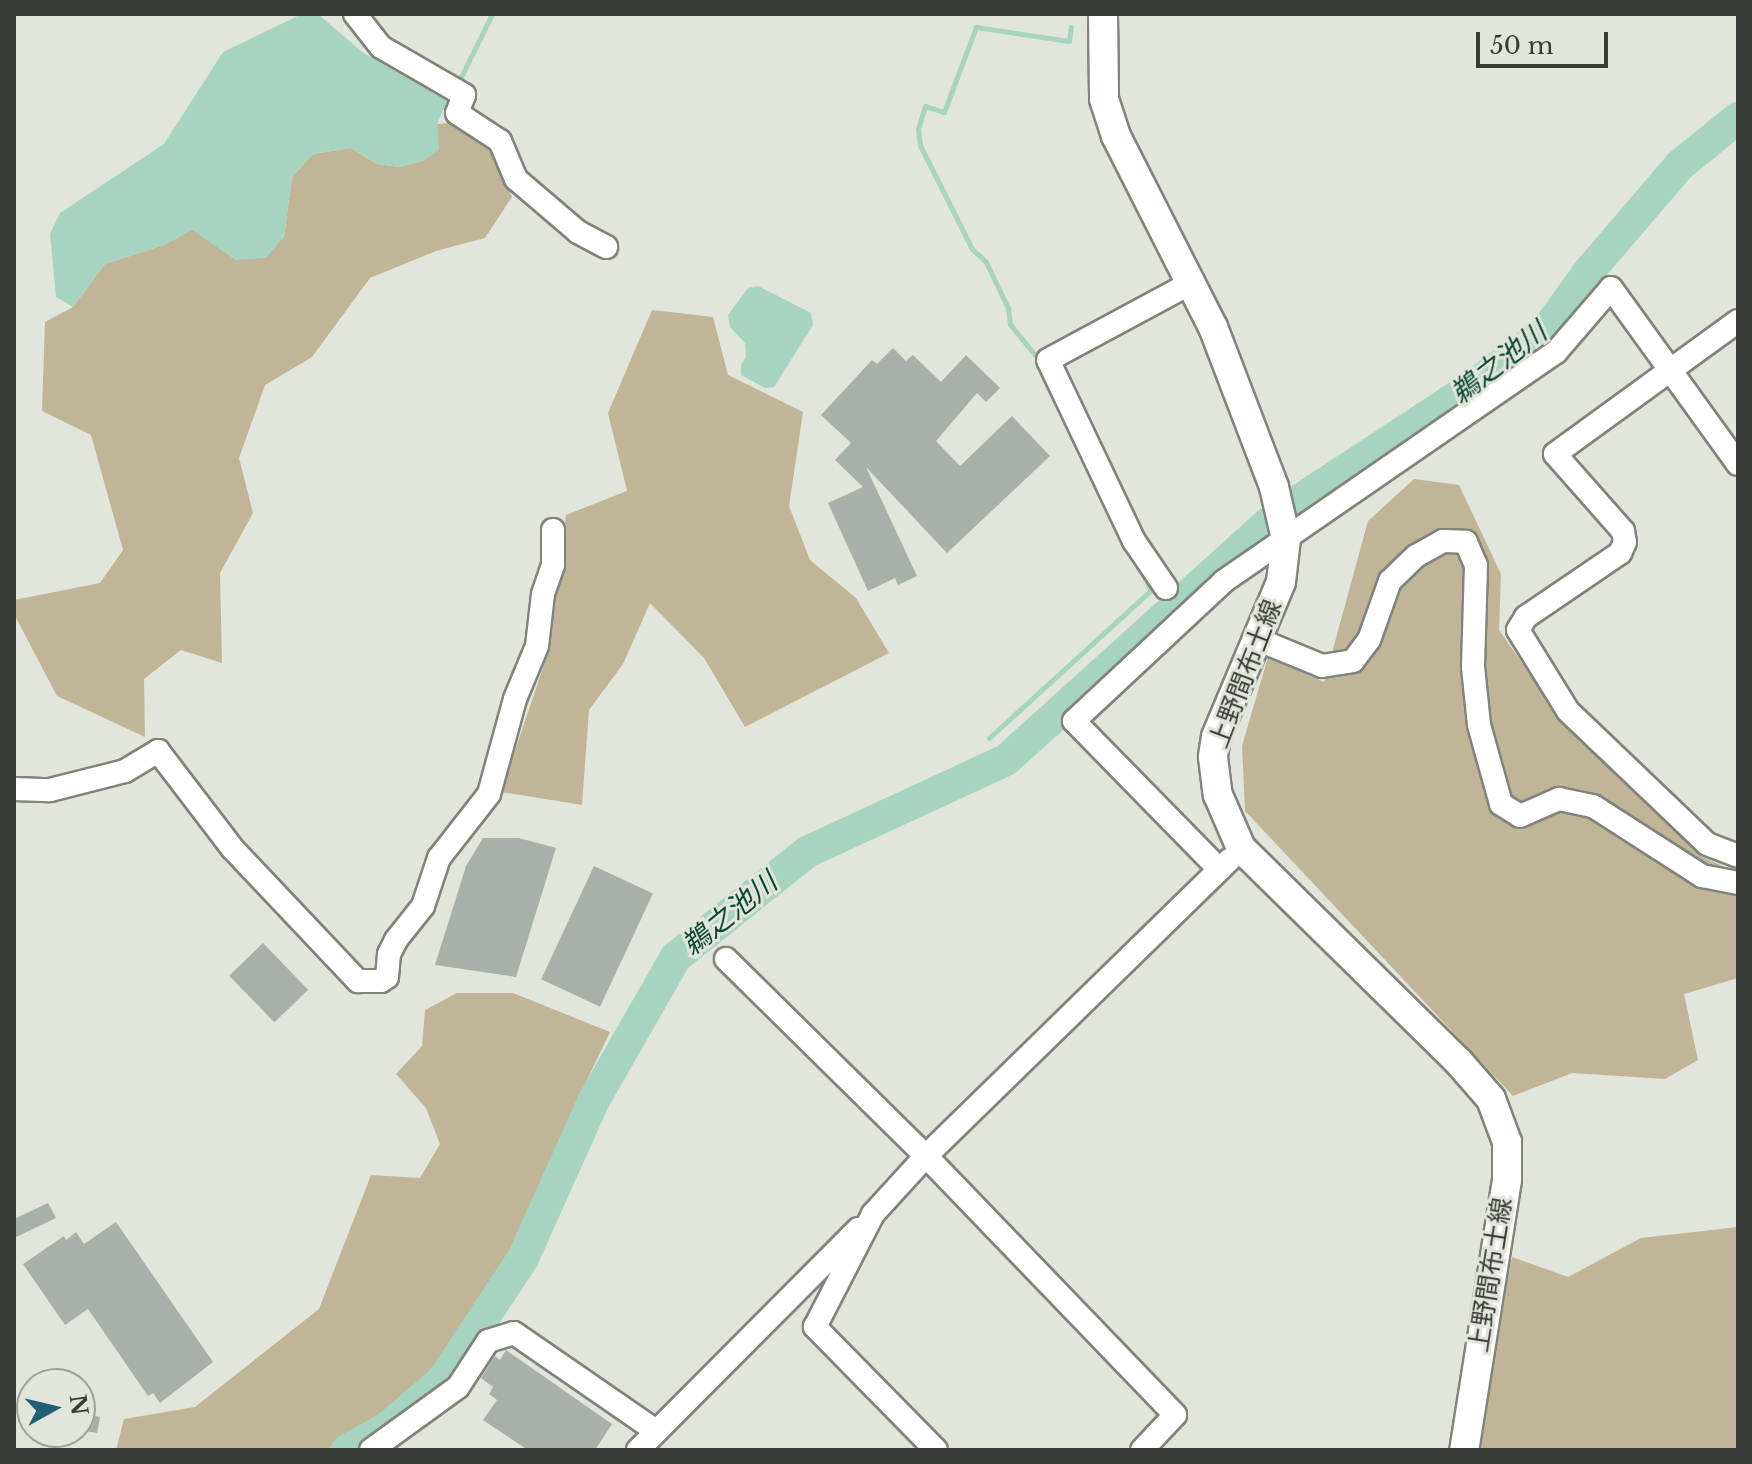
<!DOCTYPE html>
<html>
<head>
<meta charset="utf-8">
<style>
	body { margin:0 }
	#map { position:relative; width:1752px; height:1464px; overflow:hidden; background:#e1e5dc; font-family:"Libre Baskerville","Noto Sans JP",serif }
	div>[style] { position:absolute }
	.green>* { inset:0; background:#c0b596 }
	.water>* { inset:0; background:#a6d4c1 }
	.stream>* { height:5px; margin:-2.5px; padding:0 2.5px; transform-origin:2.5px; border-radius:2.5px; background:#a6d4c1 }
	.river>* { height:32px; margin:-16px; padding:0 16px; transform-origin:16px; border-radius:16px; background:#a6d4c1 }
	.building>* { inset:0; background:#a9b0a9; transform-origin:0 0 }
	.roads { filter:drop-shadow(2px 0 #80847c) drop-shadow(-2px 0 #80847c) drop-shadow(0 2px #80847c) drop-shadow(0 -2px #80847c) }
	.minor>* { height:22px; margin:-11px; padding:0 11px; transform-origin:11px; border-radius:11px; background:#fff }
	.major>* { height:28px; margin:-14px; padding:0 14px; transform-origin:14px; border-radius:14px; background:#fff }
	span { translate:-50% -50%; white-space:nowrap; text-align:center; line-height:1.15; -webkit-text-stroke:6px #e1e5dc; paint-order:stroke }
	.street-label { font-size:26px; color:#393b37 }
	.water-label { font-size:28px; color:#0a4735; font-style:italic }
	.frame { position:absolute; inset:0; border:16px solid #393b37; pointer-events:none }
	.north { position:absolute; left:16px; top:1368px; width:80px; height:80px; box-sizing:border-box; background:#e1e5dc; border:2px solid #9ea19a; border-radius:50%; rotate:82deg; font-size:22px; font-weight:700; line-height:32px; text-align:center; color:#393b37 }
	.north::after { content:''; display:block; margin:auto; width:28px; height:36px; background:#206075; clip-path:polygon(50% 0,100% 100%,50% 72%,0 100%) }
	.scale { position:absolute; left:1476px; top:32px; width:132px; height:36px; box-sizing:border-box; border:4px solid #393b37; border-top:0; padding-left:10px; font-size:24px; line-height:28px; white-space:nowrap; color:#393b37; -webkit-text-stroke:6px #e1e5dc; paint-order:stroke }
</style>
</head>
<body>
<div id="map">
	<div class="green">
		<div style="clip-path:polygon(449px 123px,492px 150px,512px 197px,485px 238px,436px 251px,370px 278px,312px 357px,265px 385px,239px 458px,253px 513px,220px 573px,222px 663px,181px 650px,144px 679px,145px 737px,57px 696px,14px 614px,14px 600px,100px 583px,123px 550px,91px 435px,42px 411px,45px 322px,73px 307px,105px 264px,164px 245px,193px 229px,236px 260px,284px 237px,292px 177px,313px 154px,351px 148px,377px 164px,400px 167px,425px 160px,437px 124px)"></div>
		<div style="clip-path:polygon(652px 310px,713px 317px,728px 375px,803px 412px,789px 506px,810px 560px,856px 598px,889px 653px,745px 727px,704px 658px,650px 603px,623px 664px,589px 710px,582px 805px,501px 792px,547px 656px,566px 515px,627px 491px,608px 413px)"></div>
		<div style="clip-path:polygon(1414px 479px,1459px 485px,1501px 574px,1499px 630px,1562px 720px,1700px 856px,1738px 873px,1738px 978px,1684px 994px,1698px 1060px,1665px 1079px,1572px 1073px,1513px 1096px,1245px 811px,1242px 746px,1268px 657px,1324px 682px,1368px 521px)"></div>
		<div style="clip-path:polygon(457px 993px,513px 993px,610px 1032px,576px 1103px,516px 1253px,433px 1377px,378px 1421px,326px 1450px,116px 1450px,124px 1419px,195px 1407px,319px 1309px,371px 1175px,420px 1178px,440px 1144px,426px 1108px,396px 1074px,422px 1046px,425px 1010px)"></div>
		<div style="clip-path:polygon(1738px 1227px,1738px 1450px,1473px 1450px,1512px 1257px,1568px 1277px,1641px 1238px)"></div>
	</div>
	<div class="water">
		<div style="clip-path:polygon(302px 14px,318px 14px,362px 52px,447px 101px,437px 124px,439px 150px,425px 160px,400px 167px,377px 164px,351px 148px,313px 154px,292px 177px,284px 237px,266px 258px,236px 260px,192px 230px,164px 245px,105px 264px,73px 307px,56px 297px,50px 234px,60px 213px,164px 144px,223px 52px)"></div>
		<div style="clip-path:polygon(758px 286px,811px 313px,813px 325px,774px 387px,765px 388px,741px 375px,741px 365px,746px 357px,745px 343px,730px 327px,728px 315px,748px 288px)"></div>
	</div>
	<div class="stream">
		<div style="left:461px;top:77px;width:70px;rotate:-63.8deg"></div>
		<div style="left:1035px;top:355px;width:40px;rotate:-129deg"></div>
		<div style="left:1010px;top:324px;width:16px;rotate:-97deg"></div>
		<div style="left:1008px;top:308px;width:51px;rotate:-115.6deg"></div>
		<div style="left:986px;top:262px;width:19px;rotate:-137deg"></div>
		<div style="left:972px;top:249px;width:116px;rotate:-116.6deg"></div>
		<div style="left:920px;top:145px;width:16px;rotate:-97deg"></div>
		<div style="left:918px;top:129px;width:24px;rotate:-73deg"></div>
		<div style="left:925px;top:106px;width:20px;rotate:18deg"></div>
		<div style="left:944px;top:112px;width:91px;rotate:-69.4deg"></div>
		<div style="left:976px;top:27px;width:94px;rotate:8.6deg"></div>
		<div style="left:1069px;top:41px;width:14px;rotate:-82deg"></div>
		<div style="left:1047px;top:384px;width:19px;rotate:65deg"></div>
		<div style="left:989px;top:738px;width:219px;rotate:-42.4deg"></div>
		<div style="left:1151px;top:590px;width:26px;rotate:-118deg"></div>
	</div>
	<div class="river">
		<div style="left:1295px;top:503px;width:213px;rotate:-33.3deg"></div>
		<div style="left:1473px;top:386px;width:90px;rotate:-36.9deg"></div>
		<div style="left:1545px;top:332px;width:77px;rotate:-54deg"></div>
		<div style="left:1590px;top:270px;width:138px;rotate:-49.4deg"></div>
		<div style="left:1680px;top:165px;width:75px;rotate:-39deg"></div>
		<div style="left:347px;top:1450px;width:46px;rotate:-28.8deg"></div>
		<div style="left:387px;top:1428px;width:72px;rotate:-40.5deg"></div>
		<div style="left:442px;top:1381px;width:147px;rotate:-56.6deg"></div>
		<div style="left:523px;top:1258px;width:173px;rotate:-65.8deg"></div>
		<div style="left:594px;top:1100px;width:165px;rotate:-60.2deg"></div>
		<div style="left:676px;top:957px;width:168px;rotate:-38.7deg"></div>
		<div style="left:807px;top:852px;width:219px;rotate:-24.8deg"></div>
		<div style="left:1006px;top:760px;width:353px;rotate:-42.1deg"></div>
	</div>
	<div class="building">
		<div style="clip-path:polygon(893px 348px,906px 361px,913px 355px,941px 382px,966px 355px,1000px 388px,986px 402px,977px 393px,936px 441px,960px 466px,1012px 416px,1050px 456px,947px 553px,866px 467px,917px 576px,898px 585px,895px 578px,868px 591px,828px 503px,863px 487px,835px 460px,851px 443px,821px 415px,872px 360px,877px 364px)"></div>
		<div style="clip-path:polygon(483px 838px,519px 838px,556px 848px,516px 977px,435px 965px,466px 866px)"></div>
		<div style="left:594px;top:866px;width:65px;height:125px;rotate:25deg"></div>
		<div style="left:263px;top:943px;width:65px;height:47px;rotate:46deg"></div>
		<div style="clip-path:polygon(48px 1203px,56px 1218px,14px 1238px,14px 1219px)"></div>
		<div style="clip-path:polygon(116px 1222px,213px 1362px,160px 1403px,153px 1393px,148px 1396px,88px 1309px,65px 1325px,23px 1264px,64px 1236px,66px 1240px,76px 1232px,84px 1244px)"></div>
		<div style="clip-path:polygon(506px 1350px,612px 1424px,595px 1450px,528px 1450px,483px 1420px,497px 1400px,489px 1394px,493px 1387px,481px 1378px,495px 1356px,500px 1360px)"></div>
		<div style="clip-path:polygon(80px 1413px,100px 1417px,97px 1433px,80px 1430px)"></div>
	</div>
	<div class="roads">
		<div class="minor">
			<div style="left:355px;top:14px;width:42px;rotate:51.8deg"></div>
			<div style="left:381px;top:47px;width:96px;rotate:30deg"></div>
			<div style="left:464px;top:95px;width:19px;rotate:111deg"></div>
			<div style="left:457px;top:113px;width:51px;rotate:33.1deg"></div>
			<div style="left:500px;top:141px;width:41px;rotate:67.2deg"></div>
			<div style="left:516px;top:179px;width:82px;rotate:40.5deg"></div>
			<div style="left:578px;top:232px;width:32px;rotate:28deg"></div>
			<div style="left:1738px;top:321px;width:226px;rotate:144deg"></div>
			<div style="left:1555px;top:454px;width:103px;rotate:48.6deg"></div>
			<div style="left:1623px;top:531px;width:11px;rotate:80deg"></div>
			<div style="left:1625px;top:542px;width:12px;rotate:114deg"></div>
			<div style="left:1620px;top:553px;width:114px;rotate:145.8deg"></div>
			<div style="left:1526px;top:617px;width:15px;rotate:122deg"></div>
			<div style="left:1518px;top:630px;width:95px;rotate:58.3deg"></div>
			<div style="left:1568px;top:711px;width:192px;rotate:43.7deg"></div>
			<div style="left:1707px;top:844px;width:33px;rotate:21deg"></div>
			<div style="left:1166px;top:588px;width:57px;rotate:-124.2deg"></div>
			<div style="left:1134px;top:541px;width:200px;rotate:-115.4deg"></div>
			<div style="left:1048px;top:360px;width:165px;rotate:-28.3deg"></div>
			<div style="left:1259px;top:640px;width:68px;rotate:22.4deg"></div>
			<div style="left:1322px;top:666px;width:31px;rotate:-9deg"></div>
			<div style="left:1353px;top:661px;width:26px;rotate:-53deg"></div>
			<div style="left:1369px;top:640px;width:63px;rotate:-70.4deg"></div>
			<div style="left:1390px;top:581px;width:36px;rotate:-44deg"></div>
			<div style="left:1416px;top:556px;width:31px;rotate:-29deg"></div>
			<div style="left:1443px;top:541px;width:23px;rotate:2deg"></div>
			<div style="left:1466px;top:542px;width:25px;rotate:67deg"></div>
			<div style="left:1476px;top:565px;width:102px;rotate:91.7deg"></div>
			<div style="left:1473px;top:667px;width:58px;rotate:84.1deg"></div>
			<div style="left:1479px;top:725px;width:82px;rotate:74.4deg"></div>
			<div style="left:1501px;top:804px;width:22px;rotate:32deg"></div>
			<div style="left:1520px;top:816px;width:43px;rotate:-23.6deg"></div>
			<div style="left:1559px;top:799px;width:35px;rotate:12deg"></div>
			<div style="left:1593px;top:806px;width:130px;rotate:32.7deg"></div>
			<div style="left:1702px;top:876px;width:37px;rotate:11deg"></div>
			<div style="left:14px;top:789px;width:36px;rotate:2deg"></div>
			<div style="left:50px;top:790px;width:77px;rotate:-14.2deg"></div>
			<div style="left:125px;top:771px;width:39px;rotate:-31deg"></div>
			<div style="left:158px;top:751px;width:123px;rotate:52.6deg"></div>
			<div style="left:233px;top:849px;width:182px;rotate:46.6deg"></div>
			<div style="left:358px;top:981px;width:23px"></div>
			<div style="left:381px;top:981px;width:7px;rotate:-34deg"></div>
			<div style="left:387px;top:977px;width:23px;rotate:-85deg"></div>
			<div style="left:389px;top:954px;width:16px;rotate:-63deg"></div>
			<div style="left:396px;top:940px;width:43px;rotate:-51.5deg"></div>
			<div style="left:423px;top:906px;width:51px;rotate:-71.6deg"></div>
			<div style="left:439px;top:858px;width:81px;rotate:-52deg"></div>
			<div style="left:489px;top:794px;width:98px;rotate:-74.7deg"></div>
			<div style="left:515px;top:699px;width:57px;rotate:-67.5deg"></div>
			<div style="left:537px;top:646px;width:52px;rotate:-83.4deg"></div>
			<div style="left:543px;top:594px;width:31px;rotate:-71deg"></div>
			<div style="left:553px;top:565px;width:35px;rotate:-90deg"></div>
			<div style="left:1219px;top:869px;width:207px;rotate:-134.4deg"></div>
			<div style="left:1074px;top:721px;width:205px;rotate:-43deg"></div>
			<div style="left:1224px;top:581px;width:403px;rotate:-34.6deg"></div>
			<div style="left:1556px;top:352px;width:84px;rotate:-49.3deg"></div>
			<div style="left:1611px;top:288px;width:217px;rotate:54.2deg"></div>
			<div style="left:726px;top:959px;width:281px;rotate:44.6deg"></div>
			<div style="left:926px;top:1156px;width:359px;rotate:46.1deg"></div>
			<div style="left:1175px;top:1415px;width:48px;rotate:133.3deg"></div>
			<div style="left:371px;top:1450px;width:107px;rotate:-35.9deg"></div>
			<div style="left:458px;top:1387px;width:55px;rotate:-56.9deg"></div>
			<div style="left:488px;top:1341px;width:27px;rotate:-17deg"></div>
			<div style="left:514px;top:1333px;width:173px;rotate:34.6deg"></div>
			<div style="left:638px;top:1450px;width:312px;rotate:-45.1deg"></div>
			<div style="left:936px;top:1450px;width:173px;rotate:-134.5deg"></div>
			<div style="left:815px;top:1327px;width:127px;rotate:-62.8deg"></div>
			<div style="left:873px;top:1214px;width:79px;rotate:-47.6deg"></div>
			<div style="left:926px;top:1156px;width:424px;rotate:-44.3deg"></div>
		</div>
		<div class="major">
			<div style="left:1103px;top:14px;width:85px;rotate:89.3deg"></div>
			<div style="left:1104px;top:99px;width:39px;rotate:72deg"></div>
			<div style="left:1116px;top:136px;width:214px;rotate:63.1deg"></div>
			<div style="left:1213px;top:327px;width:171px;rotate:69.1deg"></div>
			<div style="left:1274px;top:487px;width:53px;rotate:77deg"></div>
			<div style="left:1286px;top:539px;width:43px;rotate:96.6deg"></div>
			<div style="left:1281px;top:582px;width:168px;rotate:112.8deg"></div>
			<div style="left:1216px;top:737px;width:20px;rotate:99deg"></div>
			<div style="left:1213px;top:757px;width:38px;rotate:83deg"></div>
			<div style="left:1218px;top:795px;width:58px;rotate:66.5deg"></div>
			<div style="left:1241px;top:848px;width:304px;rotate:44.5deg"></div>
			<div style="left:1458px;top:1061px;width:50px;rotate:49deg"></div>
			<div style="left:1491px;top:1099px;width:46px;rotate:69.6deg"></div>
			<div style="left:1507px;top:1142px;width:38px;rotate:90deg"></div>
			<div style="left:1507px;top:1180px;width:273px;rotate:99deg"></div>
		</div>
	</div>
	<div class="street-label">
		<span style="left:1246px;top:674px;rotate:-69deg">上野間布土線</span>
		<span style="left:1491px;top:1275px;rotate:-81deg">上野間布土線</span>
	</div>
	<div class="water-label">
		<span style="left:1499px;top:363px;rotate:-38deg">鵜之池川</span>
		<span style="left:730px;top:914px;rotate:-39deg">鵜之池川</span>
	</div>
	<div class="frame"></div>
	<div class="north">N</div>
	<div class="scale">50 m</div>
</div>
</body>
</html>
